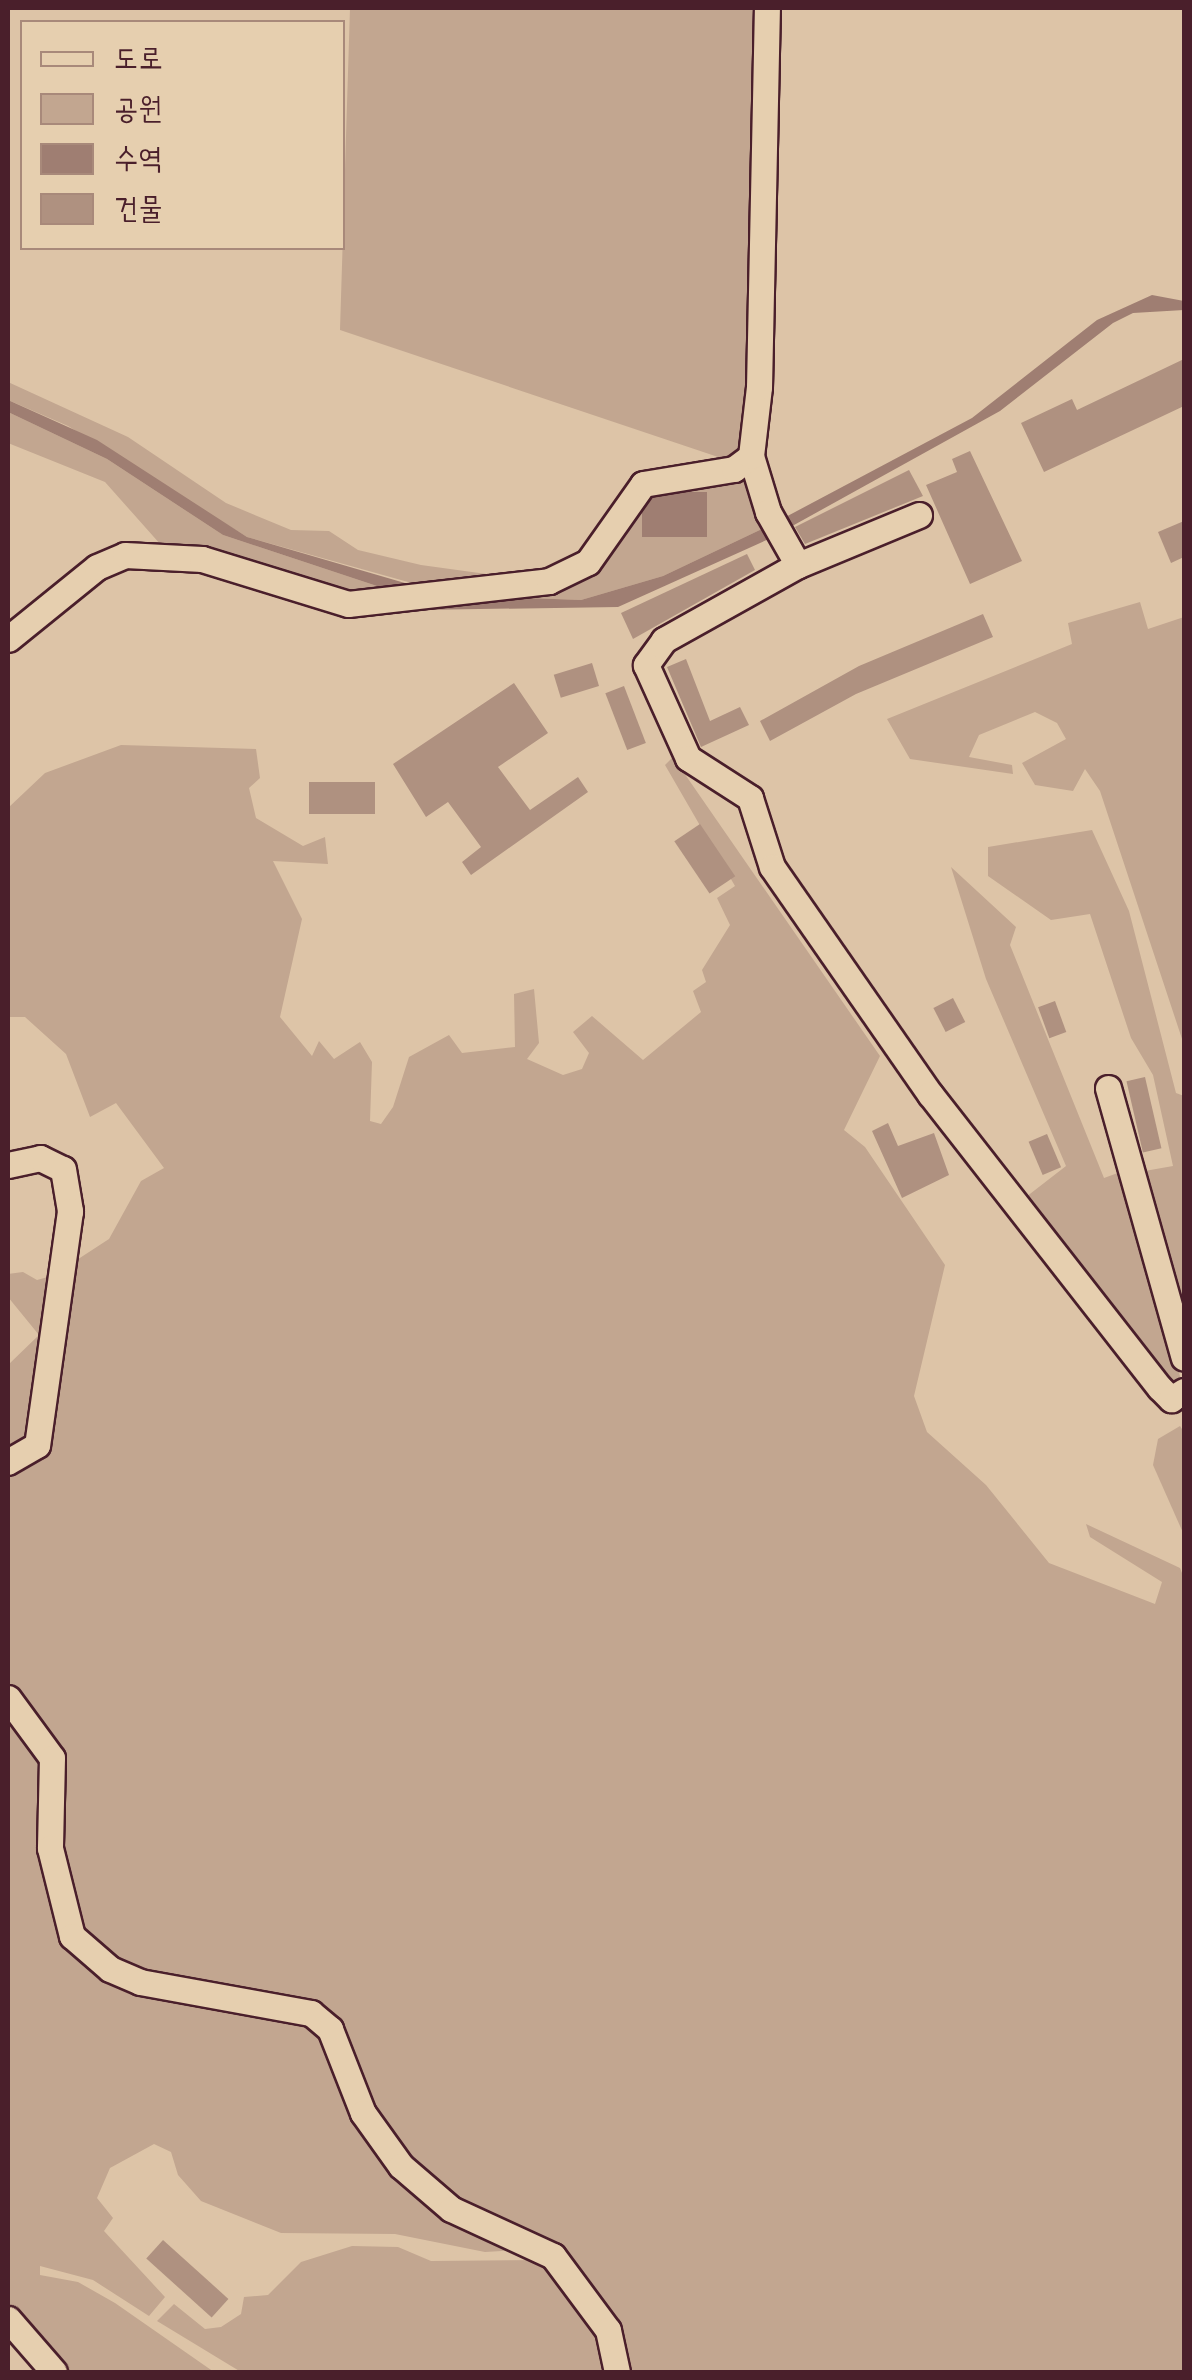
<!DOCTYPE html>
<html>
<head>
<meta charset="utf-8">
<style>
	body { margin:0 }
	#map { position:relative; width:1192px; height:2380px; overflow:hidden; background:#ddc4a7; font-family:"Architects Daughter","Poor Story",sans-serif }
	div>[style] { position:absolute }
	.green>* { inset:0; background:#c2a690 }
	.water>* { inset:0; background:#9f7e72; transform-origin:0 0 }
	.building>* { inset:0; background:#af9180; transform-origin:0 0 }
	.roads { filter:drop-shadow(2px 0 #4a1f2b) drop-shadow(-2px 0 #4a1f2b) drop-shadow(0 2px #4a1f2b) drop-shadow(0 -2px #4a1f2b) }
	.minor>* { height:25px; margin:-12.5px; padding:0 12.5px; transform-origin:12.5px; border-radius:12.5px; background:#e6cfaf }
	span { translate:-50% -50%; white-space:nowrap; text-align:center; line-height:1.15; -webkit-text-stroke:8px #e6cfaf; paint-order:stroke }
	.frame { position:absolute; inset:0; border:10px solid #4a1f2b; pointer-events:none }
	.legend { position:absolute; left:20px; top:20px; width:325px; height:230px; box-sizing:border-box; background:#e6cfaf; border:2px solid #a8897a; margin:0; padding:12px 18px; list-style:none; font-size:30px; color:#4a1f2b }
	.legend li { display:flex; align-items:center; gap:20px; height:50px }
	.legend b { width:50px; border:2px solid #a8897a }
</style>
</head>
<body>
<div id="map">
	<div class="green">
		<div style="clip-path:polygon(350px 8px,762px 8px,752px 432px,736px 463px,340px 330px)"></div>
		<div style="clip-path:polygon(8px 382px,128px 437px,226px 503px,291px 530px,329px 531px,358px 550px,421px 565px,530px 580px,426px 587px,247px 537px,68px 426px,8px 400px)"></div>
		<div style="clip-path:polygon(8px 412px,107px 459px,223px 535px,395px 592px,346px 599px,161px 545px,105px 482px,8px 443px)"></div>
		<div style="clip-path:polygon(744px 477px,766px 527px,663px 576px,581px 600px,473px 596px,584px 576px,619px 543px,644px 490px)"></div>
		<div style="clip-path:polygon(1140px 602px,1148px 629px,1184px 617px,1184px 1045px,1100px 791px,1085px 769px,1073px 791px,1035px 785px,1022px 763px,1066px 739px,1057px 723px,1035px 712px,979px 735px,969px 757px,1012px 765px,1013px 774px,910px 759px,887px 719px,1072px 644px,1068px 623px)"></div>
		<div style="clip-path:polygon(121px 745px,256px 749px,260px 778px,249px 788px,256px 818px,303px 846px,325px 837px,328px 864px,273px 861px,302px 919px,280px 1017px,312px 1056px,319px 1041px,334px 1059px,360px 1042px,372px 1062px,370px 1121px,381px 1124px,393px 1107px,409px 1057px,449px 1035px,462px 1053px,515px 1047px,514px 994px,534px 989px,539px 1043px,527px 1059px,563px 1075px,582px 1069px,589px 1053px,573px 1032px,592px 1016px,643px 1060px,701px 1012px,693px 991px,706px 982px,702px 970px,730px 925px,717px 898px,735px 886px,665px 765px,673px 757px,880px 1056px,844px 1130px,865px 1147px,945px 1265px,914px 1396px,927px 1432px,986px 1485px,1049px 1563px,1155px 1604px,1162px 1582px,1090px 1537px,1086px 1524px,1180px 1568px,1184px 1578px,1184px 2372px,621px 2372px,577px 2278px,493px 2227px,386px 2143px,333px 2027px,141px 1978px,75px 1933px,59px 1888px,58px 1783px,8px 1692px,8px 1467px,41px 1447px,66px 1267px,109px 1239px,141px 1181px,164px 1168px,116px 1103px,90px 1117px,66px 1054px,25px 1017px,8px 1017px,8px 808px,45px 773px)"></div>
		<div style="clip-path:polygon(1092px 830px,1129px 911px,1176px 1093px,1184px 1096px,1184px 1311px,1139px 1172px,1173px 1166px,1153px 1075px,1131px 1038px,1090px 914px,1051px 920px,988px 876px,988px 847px)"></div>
		<div style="clip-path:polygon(951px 867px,1016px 927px,1010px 945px,1104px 1178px,1126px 1170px,1181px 1380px,1171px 1384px,1026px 1197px,1066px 1166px,986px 979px)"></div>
		<div style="clip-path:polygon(23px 1272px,37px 1280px,55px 1275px,32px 1442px,8px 1457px,8px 1365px,39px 1335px,8px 1297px,8px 1274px)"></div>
		<div style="clip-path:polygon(1180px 1426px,1184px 1432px,1184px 1535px,1153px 1465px,1158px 1439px)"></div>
		<div style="clip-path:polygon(8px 1706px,47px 1759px,50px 1890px,107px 1974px,247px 2001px,325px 2032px,379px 2148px,521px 2250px,485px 2252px,395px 2234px,281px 2233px,201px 2201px,178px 2175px,171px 2152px,154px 2144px,110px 2168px,97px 2198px,113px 2218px,104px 2231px,165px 2297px,149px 2316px,93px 2280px,40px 2266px,40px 2275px,78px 2282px,115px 2303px,214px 2372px,58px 2372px,8px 2314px)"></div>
		<div style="clip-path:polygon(352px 2246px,398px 2247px,431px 2261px,550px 2260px,603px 2332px,612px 2372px,241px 2372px,157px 2321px,174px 2304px,205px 2329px,221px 2327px,241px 2314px,244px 2297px,268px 2295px,301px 2262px)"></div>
	</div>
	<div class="water">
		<div style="clip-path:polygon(1152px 295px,1184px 301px,1184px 310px,1133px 313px,1113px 323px,1000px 411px,785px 530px,780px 520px,972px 418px,1097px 320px)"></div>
		<div style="clip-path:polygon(8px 400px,97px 440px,247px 537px,446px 595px,581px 600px,663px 576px,766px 527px,771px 538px,618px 607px,418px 610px,395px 592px,223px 535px,107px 459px,8px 412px)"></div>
		<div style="left:707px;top:492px;width:45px;height:65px;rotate:90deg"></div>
	</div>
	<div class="building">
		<div style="clip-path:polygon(1184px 359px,1184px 406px,1044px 472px,1021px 423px,1072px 399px,1077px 410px)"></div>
		<div style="clip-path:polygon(970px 451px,1022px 561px,970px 584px,926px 485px,957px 472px,952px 459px)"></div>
		<div style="clip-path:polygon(909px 470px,923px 496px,805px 544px,795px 527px)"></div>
		<div style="clip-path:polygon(1184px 521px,1184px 557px,1171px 563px,1158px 532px)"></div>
		<div style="clip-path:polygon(747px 554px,755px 570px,633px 639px,621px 613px)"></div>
		<div style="clip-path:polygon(983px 614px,993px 637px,856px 694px,770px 741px,760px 721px,859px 666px)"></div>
		<div style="clip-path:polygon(686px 659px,710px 721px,740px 707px,749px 725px,701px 747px,667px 667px)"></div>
		<div style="left:592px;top:663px;width:24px;height:40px;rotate:73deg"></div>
		<div style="clip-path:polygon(514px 683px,548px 733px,498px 767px,530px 810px,578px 777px,588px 792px,471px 875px,462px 862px,481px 847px,448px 802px,426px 817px,393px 764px)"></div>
		<div style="left:624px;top:686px;width:61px;height:20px;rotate:69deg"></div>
		<div style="left:309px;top:782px;width:66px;height:32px"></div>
		<div style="left:700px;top:824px;width:63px;height:31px;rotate:56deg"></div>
		<div style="left:953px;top:998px;width:27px;height:22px;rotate:63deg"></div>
		<div style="left:1055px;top:1001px;width:33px;height:18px;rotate:70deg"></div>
		<div style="left:1145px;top:1077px;width:73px;height:19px;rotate:77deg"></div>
		<div style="clip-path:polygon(888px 1123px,898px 1146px,934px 1133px,949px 1175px,902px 1198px,872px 1131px)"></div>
		<div style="left:1047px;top:1134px;width:36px;height:20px;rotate:67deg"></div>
		<div style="left:163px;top:2240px;width:88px;height:25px;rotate:42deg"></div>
	</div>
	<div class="roads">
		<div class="minor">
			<div style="left:751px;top:456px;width:59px;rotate:73.1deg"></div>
			<div style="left:768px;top:512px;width:61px;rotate:60.5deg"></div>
			<div style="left:919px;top:515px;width:131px;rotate:157.5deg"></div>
			<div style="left:798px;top:565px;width:154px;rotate:150.8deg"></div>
			<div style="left:664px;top:640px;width:31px;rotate:126deg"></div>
			<div style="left:646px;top:665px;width:102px;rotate:65.7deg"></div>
			<div style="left:688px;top:758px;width:74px;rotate:32.8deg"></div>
			<div style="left:750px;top:798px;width:72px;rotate:72.3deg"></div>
			<div style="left:772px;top:867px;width:277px;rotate:55.2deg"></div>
			<div style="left:930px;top:1094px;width:373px;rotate:52deg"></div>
			<div style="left:1160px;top:1388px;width:16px;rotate:45deg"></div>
			<div style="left:1171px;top:1399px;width:15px;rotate:-32deg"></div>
			<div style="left:8px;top:639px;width:114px;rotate:-39deg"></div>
			<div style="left:97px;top:567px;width:30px;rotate:-23deg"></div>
			<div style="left:125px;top:555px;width:77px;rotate:3deg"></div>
			<div style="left:202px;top:559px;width:153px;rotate:17.1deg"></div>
			<div style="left:348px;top:604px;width:202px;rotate:-6.5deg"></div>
			<div style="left:549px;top:581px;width:43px;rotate:-26deg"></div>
			<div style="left:588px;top:562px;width:95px;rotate:-54.8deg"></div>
			<div style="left:643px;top:484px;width:92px;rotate:-9.4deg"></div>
			<div style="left:734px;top:469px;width:21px;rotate:-37deg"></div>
			<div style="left:751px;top:456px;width:69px;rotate:-83.4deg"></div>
			<div style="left:759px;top:387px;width:379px;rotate:-88.8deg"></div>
			<div style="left:1108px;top:1088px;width:280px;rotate:74.3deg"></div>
			<div style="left:8px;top:1165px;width:33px;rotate:-12deg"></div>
			<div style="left:40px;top:1158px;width:25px;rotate:26deg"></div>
			<div style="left:63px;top:1169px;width:43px;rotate:80.5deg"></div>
			<div style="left:70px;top:1211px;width:236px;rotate:98deg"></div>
			<div style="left:37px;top:1445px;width:34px;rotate:150deg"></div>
			<div style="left:8px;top:1698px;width:74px;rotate:53.7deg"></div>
			<div style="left:52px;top:1758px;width:90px;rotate:91.3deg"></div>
			<div style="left:50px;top:1848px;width:91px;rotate:76deg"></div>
			<div style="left:72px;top:1936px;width:50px;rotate:41deg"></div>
			<div style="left:110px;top:1969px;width:33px;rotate:23deg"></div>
			<div style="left:140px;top:1982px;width:174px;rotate:10.3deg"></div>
			<div style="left:311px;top:2013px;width:25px;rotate:40deg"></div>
			<div style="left:330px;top:2029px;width:90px;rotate:68.6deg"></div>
			<div style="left:363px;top:2113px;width:65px;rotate:54.4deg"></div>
			<div style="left:401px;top:2166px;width:66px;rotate:40.7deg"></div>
			<div style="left:451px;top:2209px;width:112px;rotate:24.7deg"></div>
			<div style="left:553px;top:2256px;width:92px;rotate:53.4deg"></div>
			<div style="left:608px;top:2330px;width:43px;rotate:77.9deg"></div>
			<div style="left:8px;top:2319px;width:70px;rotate:49deg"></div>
		</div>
	</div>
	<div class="frame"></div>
	<ul class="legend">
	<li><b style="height:12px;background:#e6cfaf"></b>도로</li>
	<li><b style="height:28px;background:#c2a690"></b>공원</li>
	<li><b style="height:28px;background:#9f7e72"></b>수역</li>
	<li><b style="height:28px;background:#af9180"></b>건물</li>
	</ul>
</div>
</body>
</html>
